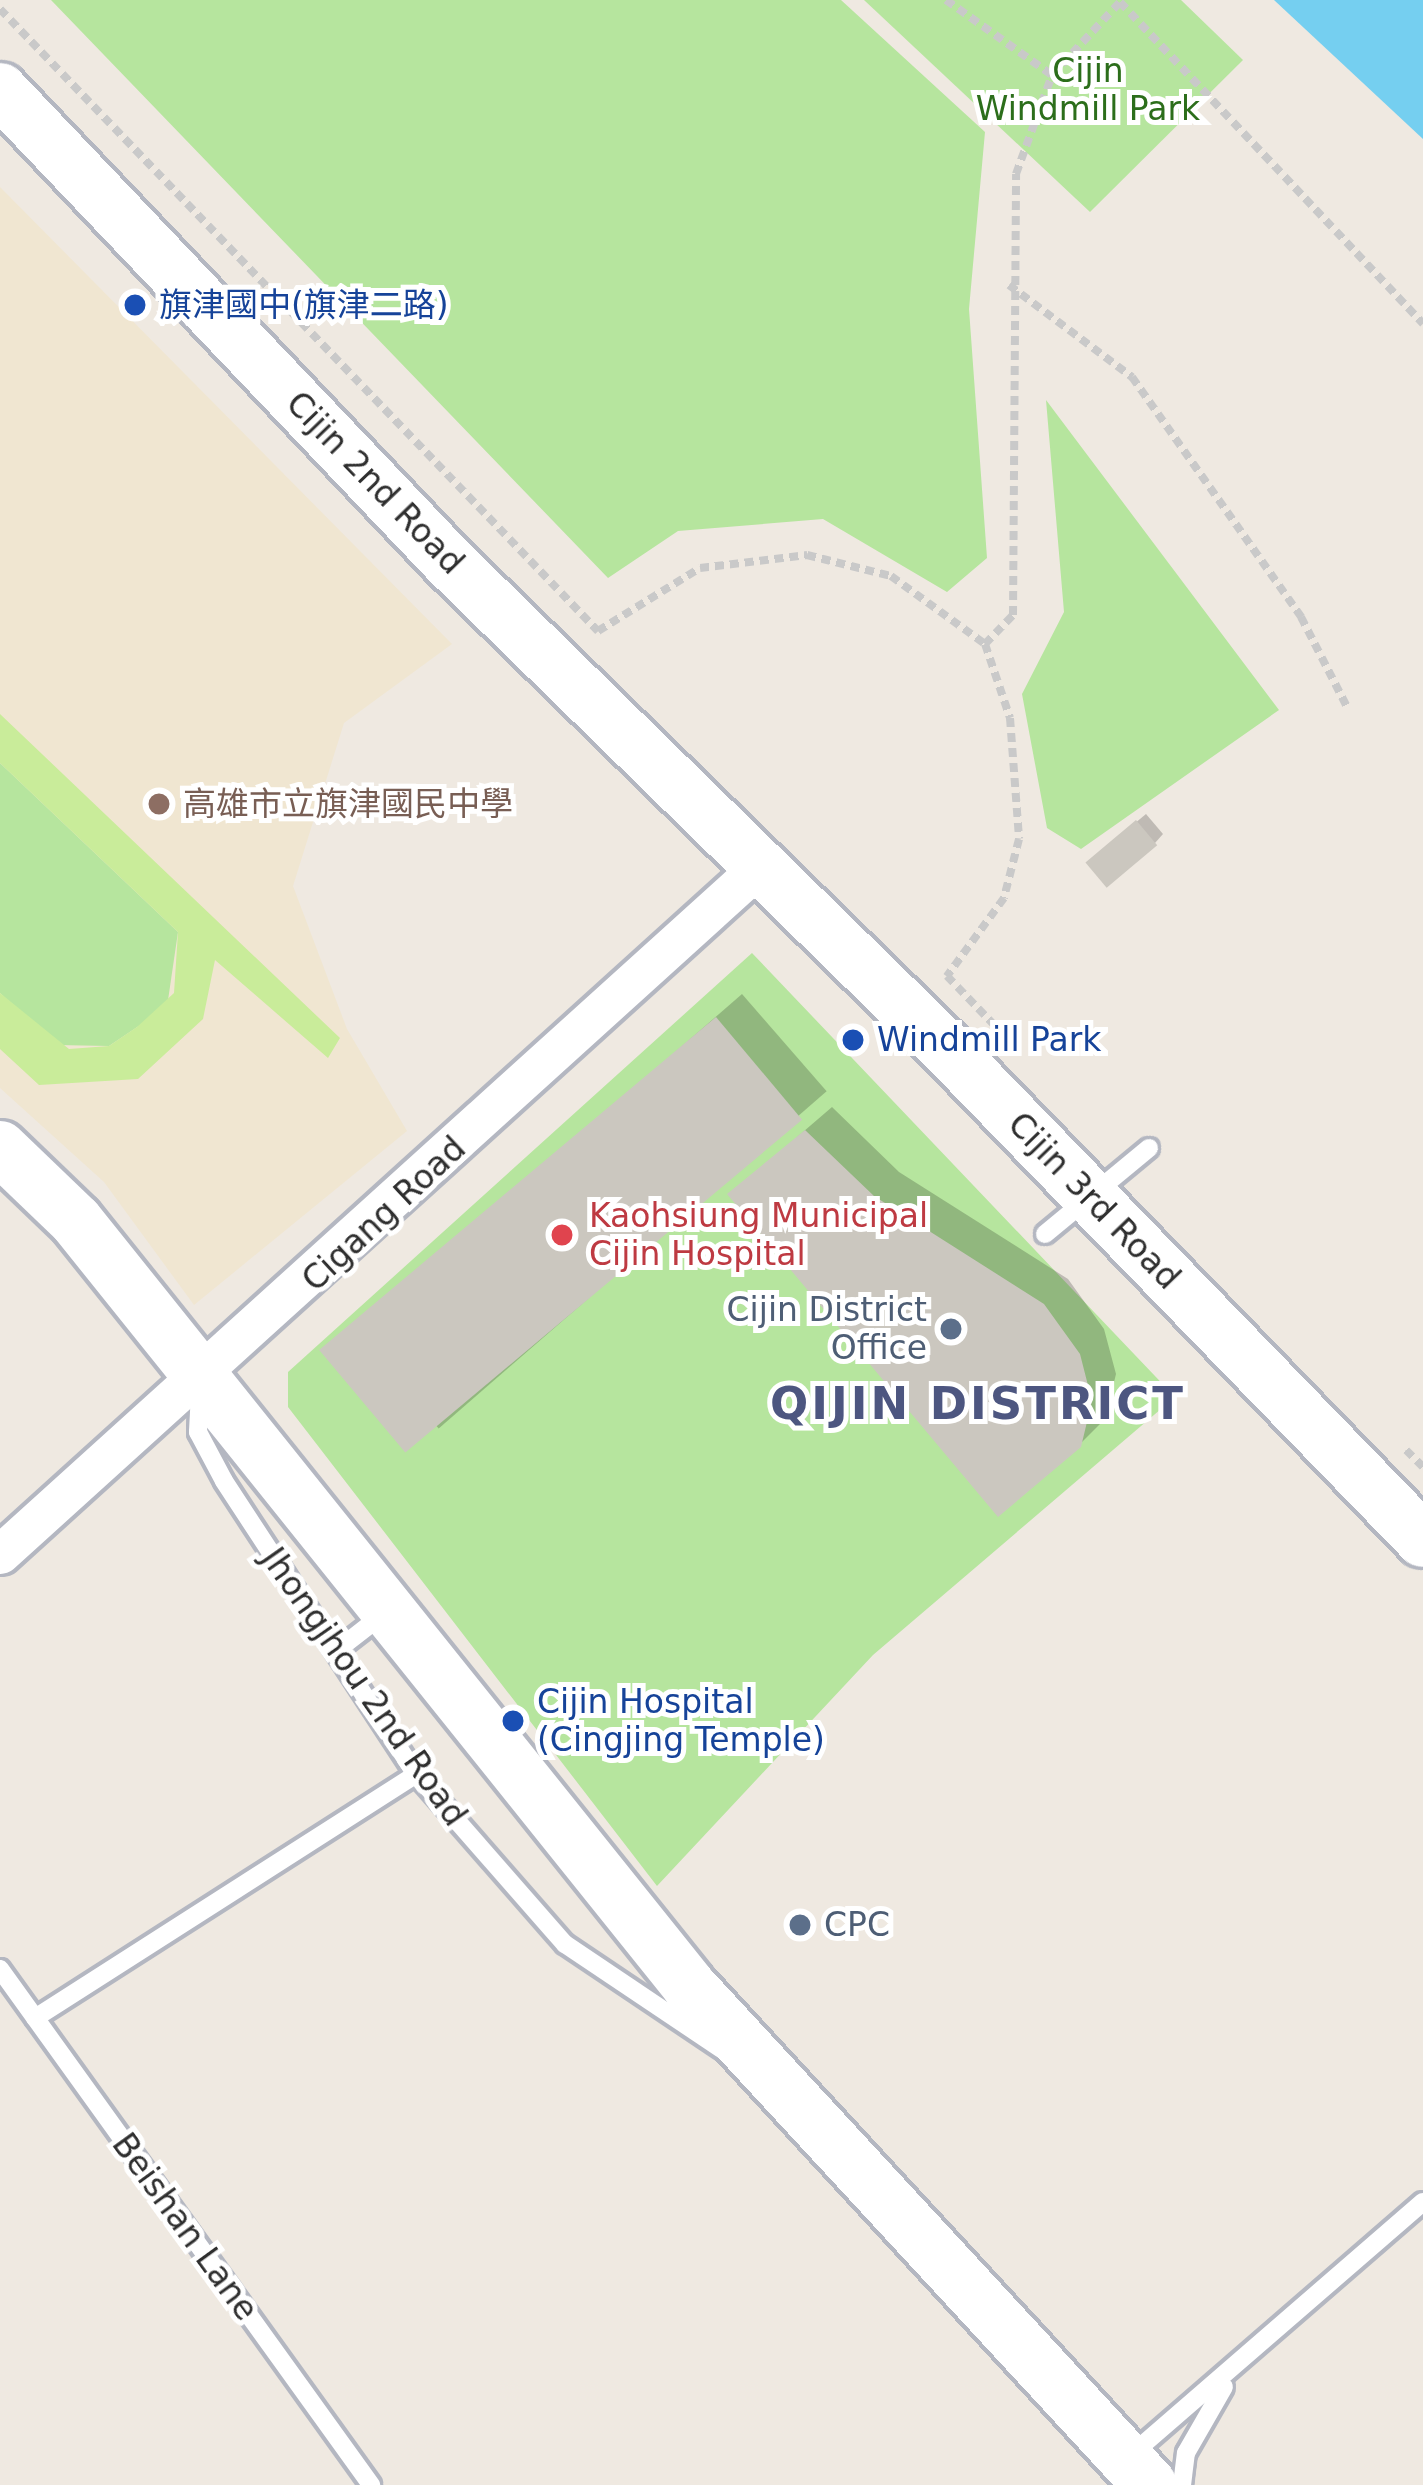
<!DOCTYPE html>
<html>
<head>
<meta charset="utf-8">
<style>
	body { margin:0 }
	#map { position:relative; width:1423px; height:2485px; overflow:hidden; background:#efe9e1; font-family:"DejaVu Sans","Noto Sans TC",sans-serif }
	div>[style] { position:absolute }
	.education>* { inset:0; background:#f0e6d1 }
	.green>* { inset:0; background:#b6e59e }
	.pitch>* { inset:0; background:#c9ec9a }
	.water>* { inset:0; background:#75cff0 }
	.shadow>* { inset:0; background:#0003; transform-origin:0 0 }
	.building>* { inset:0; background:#cbc7bf; transform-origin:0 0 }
	.path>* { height:8px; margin-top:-4px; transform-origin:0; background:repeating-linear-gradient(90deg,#c9c9c9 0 9px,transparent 0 15px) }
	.roads { filter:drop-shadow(3px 0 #b4b7c1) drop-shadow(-3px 0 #b4b7c1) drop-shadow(0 3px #b4b7c1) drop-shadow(0 -3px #b4b7c1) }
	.lane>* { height:18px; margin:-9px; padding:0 9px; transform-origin:9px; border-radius:9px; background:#fff }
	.street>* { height:39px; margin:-19.5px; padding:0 19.5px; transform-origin:19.5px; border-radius:19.5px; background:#fff }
	.secondary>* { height:54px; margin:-27px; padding:0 27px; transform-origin:27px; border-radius:27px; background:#fff }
	.dots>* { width:33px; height:33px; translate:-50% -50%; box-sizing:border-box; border:6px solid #fff; border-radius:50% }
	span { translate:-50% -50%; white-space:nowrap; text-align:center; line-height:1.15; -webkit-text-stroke:10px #fff; paint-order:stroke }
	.park-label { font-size:33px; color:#2c6e1b }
	.transit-label { font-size:33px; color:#164399 }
	.left { translate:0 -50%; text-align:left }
	.street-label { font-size:33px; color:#2e2e2e }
	.education-label { font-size:33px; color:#785e54 }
	.health-label { font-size:33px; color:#be3a42 }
	.service-label { font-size:33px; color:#4e5e75 }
	.right { translate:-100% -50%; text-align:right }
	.district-label { font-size:45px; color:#4d5680; font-weight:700; letter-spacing:3px }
</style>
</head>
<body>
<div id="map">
	<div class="education">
		<div style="clip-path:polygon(0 187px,452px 644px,344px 723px,293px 886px,347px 1029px,407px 1131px,194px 1305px,104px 1182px,0 1088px)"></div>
	</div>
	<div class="green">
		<div style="clip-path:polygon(51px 0,841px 0,985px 132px,969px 309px,987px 558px,947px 592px,823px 519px,678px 531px,608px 578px)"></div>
		<div style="clip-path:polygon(864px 0,1181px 0,1243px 60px,1090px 212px)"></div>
		<div style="clip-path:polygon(1046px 400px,1279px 710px,1081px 849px,1047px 828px,1022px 694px,1064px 612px)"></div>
		<div style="clip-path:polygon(0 763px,178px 932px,167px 1007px,109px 1046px,56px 1045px,0 993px)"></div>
		<div style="clip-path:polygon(752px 953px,1175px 1397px,873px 1655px,657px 1886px,288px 1407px,288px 1372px)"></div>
	</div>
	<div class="pitch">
		<div style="clip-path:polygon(0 714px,340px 1038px,328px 1058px,215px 960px,203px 1019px,138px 1079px,39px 1085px,0 1049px,0 993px,69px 1049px,109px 1046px,137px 1027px,174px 993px,178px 932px,0 763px)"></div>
	</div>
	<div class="water">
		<div style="clip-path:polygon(1274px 0,1423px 0,1423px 139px)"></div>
	</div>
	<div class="shadow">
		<div style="clip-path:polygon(1146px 814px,1163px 834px,1155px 843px,1098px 854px)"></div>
		<div style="left:742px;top:994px;width:129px;height:514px;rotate:49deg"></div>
		<div style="clip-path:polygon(832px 1107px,899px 1172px,1068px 1279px,1104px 1329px,1116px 1374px,1105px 1419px,1079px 1445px,731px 1194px)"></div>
	</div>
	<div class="building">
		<div style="left:1136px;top:820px;width:33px;height:66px;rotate:50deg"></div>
		<div style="left:716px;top:1017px;width:134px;height:518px;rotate:50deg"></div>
		<div style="clip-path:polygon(805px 1130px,874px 1196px,1044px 1304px,1080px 1354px,1092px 1401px,1081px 1447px,998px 1517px,727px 1194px)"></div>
	</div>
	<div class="path">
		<div style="left:946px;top:0;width:130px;rotate:35.3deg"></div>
		<div style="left:1120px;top:2px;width:442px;rotate:46.7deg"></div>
		<div style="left:0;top:9px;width:863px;rotate:46.13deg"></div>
		<div style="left:598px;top:631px;width:120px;rotate:-31.7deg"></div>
		<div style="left:700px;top:568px;width:108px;rotate:-6.9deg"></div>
		<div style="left:807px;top:555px;width:87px;rotate:14deg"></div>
		<div style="left:891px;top:576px;width:116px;rotate:35.9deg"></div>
		<div style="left:985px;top:644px;width:78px;rotate:71.3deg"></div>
		<div style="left:1010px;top:718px;width:121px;rotate:85.7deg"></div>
		<div style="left:1019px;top:839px;width:61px;rotate:104.3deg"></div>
		<div style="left:1004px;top:898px;width:97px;rotate:126.2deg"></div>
		<div style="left:947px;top:976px;width:75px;rotate:46.1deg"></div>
		<div style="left:1009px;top:285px;width:154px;rotate:36.8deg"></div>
		<div style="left:1132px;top:377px;width:294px;rotate:54.8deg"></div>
		<div style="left:1301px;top:617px;width:101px;rotate:62.9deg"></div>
		<div style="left:985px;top:644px;width:40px;rotate:-46deg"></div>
		<div style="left:1013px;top:615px;width:441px;rotate:-89.6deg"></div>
		<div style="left:1016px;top:174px;width:105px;rotate:-70deg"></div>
		<div style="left:1052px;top:75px;width:100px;rotate:-47deg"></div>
		<div style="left:1406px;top:1450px;width:24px;rotate:45deg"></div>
	</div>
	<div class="roads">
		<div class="lane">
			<div style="left:1045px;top:1234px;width:135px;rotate:-39.6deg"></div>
			<div style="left:200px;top:1393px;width:39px;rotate:93deg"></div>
			<div style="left:198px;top:1432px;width:55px;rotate:62deg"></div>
			<div style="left:224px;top:1481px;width:350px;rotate:56.8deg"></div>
			<div style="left:416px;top:1774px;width:226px;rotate:48.8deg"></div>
			<div style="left:565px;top:1944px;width:188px;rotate:33.9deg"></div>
			<div style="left:336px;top:1651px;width:58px;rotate:-38deg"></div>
			<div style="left:0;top:1969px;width:636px;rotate:54.28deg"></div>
			<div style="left:35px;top:2018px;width:452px;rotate:-32.6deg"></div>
			<div style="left:1132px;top:2454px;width:385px;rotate:-40.9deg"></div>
			<div style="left:1182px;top:2485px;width:32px;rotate:-83deg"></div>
			<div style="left:1186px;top:2453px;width:76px;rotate:-60.1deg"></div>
		</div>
		<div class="street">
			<div style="left:0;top:1554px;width:1025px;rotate:-42.15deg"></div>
		</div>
		<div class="secondary">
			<div style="left:0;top:90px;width:651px;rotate:46.43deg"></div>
			<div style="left:449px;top:562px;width:692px;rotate:44.36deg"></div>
			<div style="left:944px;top:1046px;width:688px;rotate:45.88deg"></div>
			<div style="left:0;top:1148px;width:105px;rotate:43.8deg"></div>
			<div style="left:76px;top:1221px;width:980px;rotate:51.29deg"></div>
			<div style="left:689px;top:1986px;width:679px;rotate:47.27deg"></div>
		</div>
	</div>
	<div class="dots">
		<div style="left:135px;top:305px;background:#1a4fb4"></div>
		<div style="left:159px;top:804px;background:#8d6e63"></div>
		<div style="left:853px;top:1040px;background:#1a4fb4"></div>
		<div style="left:562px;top:1235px;background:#e0444e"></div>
		<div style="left:951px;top:1329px;background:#5c6f8a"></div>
		<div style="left:513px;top:1721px;background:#1a4fb4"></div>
		<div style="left:800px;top:1925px;background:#5c6f8a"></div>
	</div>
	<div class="park-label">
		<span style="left:1088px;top:90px">Cijin<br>Windmill Park</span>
	</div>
	<div class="transit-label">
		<span class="left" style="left:159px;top:305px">旗津國中(旗津二路)</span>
		<span class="left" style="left:877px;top:1040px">Windmill Park</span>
		<span class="left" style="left:537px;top:1721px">Cijin Hospital<br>(Cingjing Temple)</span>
	</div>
	<div class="street-label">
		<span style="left:375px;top:483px;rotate:46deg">Cijin 2nd Road</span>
		<span style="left:1094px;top:1201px;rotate:46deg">Cijin 3rd Road</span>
		<span style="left:384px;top:1214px;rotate:-43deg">Cigang Road</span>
		<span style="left:364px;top:1687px;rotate:55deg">Jhongjhou 2nd Road</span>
		<span style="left:185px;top:2227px;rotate:54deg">Beishan Lane</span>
	</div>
	<div class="education-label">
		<span class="left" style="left:183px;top:804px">高雄市立旗津國民中學</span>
	</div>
	<div class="health-label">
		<span class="left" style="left:589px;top:1235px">Kaohsiung Municipal<br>Cijin Hospital</span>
	</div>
	<div class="service-label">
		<span class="right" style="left:927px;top:1329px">Cijin District<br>Office</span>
		<span class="left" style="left:824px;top:1925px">CPC</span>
	</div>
	<div class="district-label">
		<span style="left:978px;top:1404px">QIJIN DISTRICT</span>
	</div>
</div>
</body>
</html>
